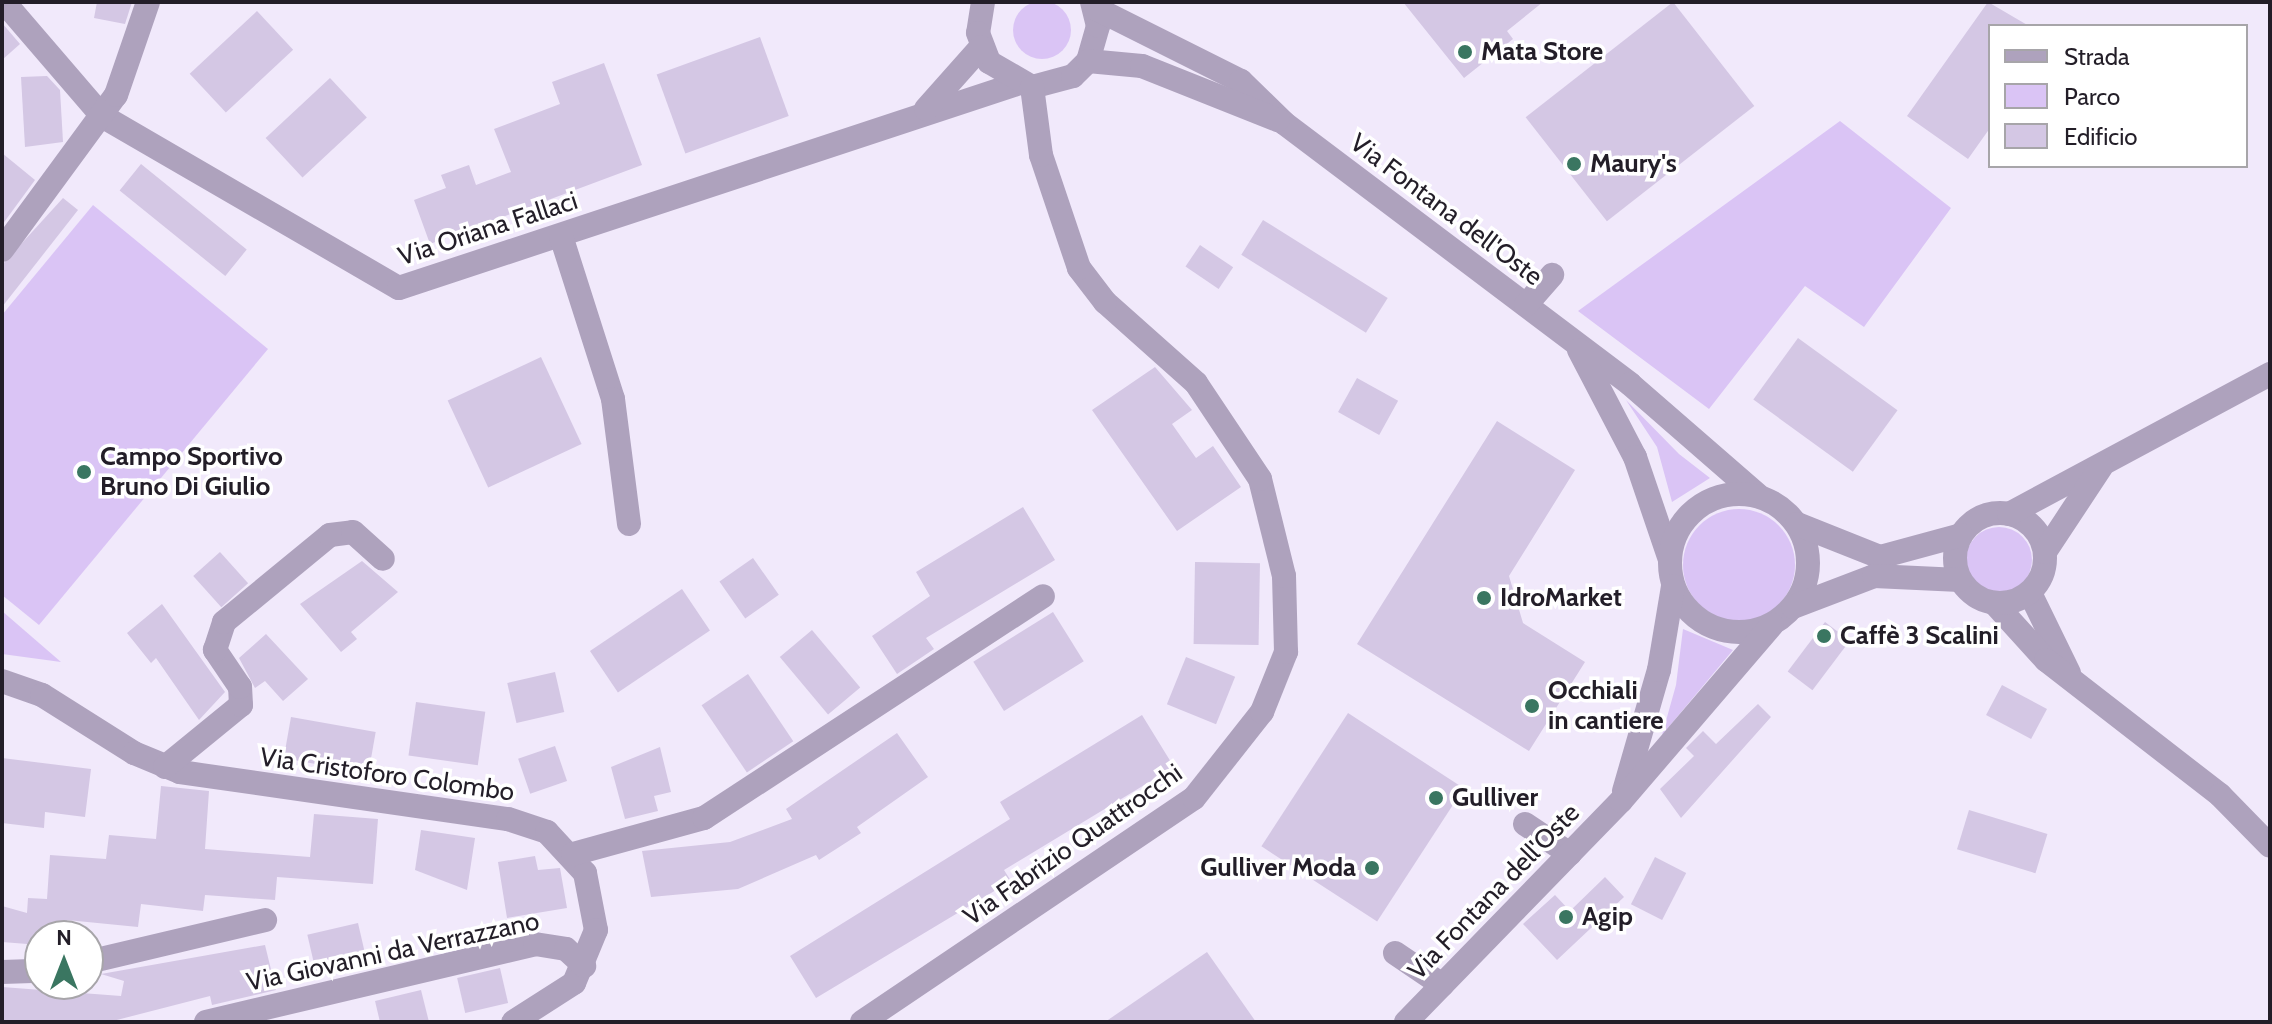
<!DOCTYPE html>
<html>
<head>
<meta charset="utf-8">
<style>
	body { margin:0 }
	#map { position:relative; width:2272px; height:1024px; overflow:hidden; background:#f1e9fb; font-family:Cabin,sans-serif }
	div>[style] { position:absolute }
	.green>* { inset:0; background:#dac4f5 }
	.round { border-radius:50% }
	.building>* { inset:0; background:#d4c7e4; transform-origin:0 0 }
	.minor>* { height:24px; margin:-12px; padding:0 12px; transform-origin:12px; border-radius:12px; background:#aea2bd }
	.minor>.ring { margin:-12px; padding:0; box-sizing:content-box; background:none; border:24px solid #aea2bd; border-radius:50% }
	.tertiary>* { height:24px; margin:-12px; padding:0 12px; transform-origin:12px; border-radius:12px; background:#aea2bd }
	.tertiary>.ring { margin:-12px; padding:0; box-sizing:content-box; background:none; border:24px solid #aea2bd; border-radius:50% }
	.dots>* { width:22px; height:22px; translate:-50% -50%; box-sizing:border-box; border:4px solid #fff; border-radius:50% }
	span { translate:-50% -50%; white-space:nowrap; text-align:center; line-height:1.15; -webkit-text-stroke:7px #fff; paint-order:stroke }
	.poi-label { font-size:26px; color:#231e28; font-weight:700 }
	.left { translate:0 -50%; text-align:left }
	.right { translate:-100% -50%; text-align:right }
	.street-label { font-size:26px; color:#231e28 }
	.frame { position:absolute; inset:0; border:4px solid #231e28; pointer-events:none }
	.legend { position:absolute; left:1988px; top:24px; width:260px; height:144px; box-sizing:border-box; background:#fff; border:2px solid #a7a5a9; margin:0; padding:10px 14px; list-style:none; font-size:24px; color:#231e28 }
	.legend li { display:flex; align-items:center; gap:16px; height:40px }
	.legend b { width:40px; border:2px solid #a7a5a9 }
	.north { position:absolute; left:24px; top:920px; width:80px; height:80px; box-sizing:border-box; background:#fff; border:2px solid #a7a5a9; border-radius:50%; rotate:0deg; font-size:22px; font-weight:700; line-height:32px; text-align:center; color:#231e28 }
	.north::after { content:''; display:block; margin:auto; width:28px; height:36px; background:#3a7661; clip-path:polygon(50% 0,100% 100%,50% 72%,0 100%) }
</style>
</head>
<body>
<div id="map">
	<div class="green">
		<div class="round" style="left:1013px;top:1px;width:58px;height:58px"></div>
		<div style="clip-path:polygon(1840px 121px,1951px 208px,1864px 327px,1805px 286px,1709px 409px,1578px 311px)"></div>
		<div style="clip-path:polygon(93px 205px,268px 349px,39px 625px,2px 595px,2px 315px)"></div>
		<div style="clip-path:polygon(1626px 400px,1679px 454px,1710px 478px,1672px 502px,1657px 447px)"></div>
		<div class="round" style="left:1683px;top:509px;width:112px;height:112px"></div>
		<div class="round" style="left:1966px;top:527px;width:66px;height:66px"></div>
		<div style="clip-path:polygon(2px 611px,61px 662px,2px 654px)"></div>
		<div style="clip-path:polygon(1683px 629px,1733px 650px,1662px 735px,1676px 685px)"></div>
	</div>
	<div class="building">
		<div style="clip-path:polygon(97px 2px,132px 2px,125px 24px,94px 18px)"></div>
		<div style="clip-path:polygon(1403px 2px,1543px 2px,1507px 31px,1513px 39px,1464px 78px)"></div>
		<div style="left:1673px;top:2px;width:132px;height:187px;rotate:52deg"></div>
		<div style="clip-path:polygon(1988px 2px,2029px 26px,1990px 26px,1990px 128px,1968px 159px,1907px 116px)"></div>
		<div style="left:257px;top:11px;width:53px;height:92px;rotate:47deg"></div>
		<div style="clip-path:polygon(2px 23px,20px 44px,2px 60px)"></div>
		<div style="left:760px;top:37px;width:84px;height:110px;rotate:70deg"></div>
		<div style="clip-path:polygon(604px 63px,642px 165px,430px 244px,414px 200px,446px 188px,441px 175px,469px 165px,476px 185px,511px 172px,494px 129px,560px 104px,552px 82px)"></div>
		<div style="clip-path:polygon(47px 76px,60px 90px,63px 142px,25px 147px,21px 77px)"></div>
		<div style="left:330px;top:78px;width:54px;height:88px;rotate:47deg"></div>
		<div style="clip-path:polygon(2px 153px,35px 180px,2px 225px)"></div>
		<div style="left:141px;top:164px;width:136px;height:34px;rotate:39deg"></div>
		<div style="clip-path:polygon(63px 198px,78px 210px,2px 307px,2px 265px)"></div>
		<div style="left:1263px;top:220px;width:147px;height:41px;rotate:32deg"></div>
		<div style="left:1200px;top:245px;width:40px;height:26px;rotate:34deg"></div>
		<div style="left:1798px;top:338px;width:123px;height:76px;rotate:36deg"></div>
		<div style="left:541px;top:357px;width:96px;height:103px;rotate:65deg"></div>
		<div style="clip-path:polygon(1155px 367px,1192px 410px,1172px 424px,1196px 458px,1213px 446px,1241px 487px,1177px 531px,1092px 410px)"></div>
		<div style="left:1357px;top:378px;width:47px;height:39px;rotate:29deg"></div>
		<div style="clip-path:polygon(1497px 421px,1575px 470px,1509px 576px,1523px 623px,1585px 662px,1529px 751px,1357px 644px)"></div>
		<div style="clip-path:polygon(1023px 507px,1055px 560px,926px 638px,934px 649px,897px 674px,872px 636px,930px 596px,916px 572px)"></div>
		<div style="left:220px;top:552px;width:42px;height:36px;rotate:48deg"></div>
		<div style="left:753px;top:558px;width:45px;height:41px;rotate:55deg"></div>
		<div style="clip-path:polygon(362px 561px,398px 592px,351px 632px,357px 639px,341px 652px,300px 604px)"></div>
		<div style="left:1195px;top:562px;width:65px;height:82px;rotate:1deg"></div>
		<div style="left:682px;top:589px;width:50px;height:111px;rotate:56deg"></div>
		<div style="clip-path:polygon(162px 604px,225px 692px,199px 720px,156px 658px,151px 663px,127px 633px)"></div>
		<div style="left:1053px;top:612px;width:58px;height:94px;rotate:58deg"></div>
		<div style="left:1825px;top:622px;width:31px;height:62px;rotate:37deg"></div>
		<div style="left:812px;top:630px;width:75px;height:42px;rotate:50deg"></div>
		<div style="clip-path:polygon(266px 634px,308px 679px,283px 701px,265px 681px,255px 688px,239px 658px)"></div>
		<div style="left:1186px;top:657px;width:53px;height:51px;rotate:22deg"></div>
		<div style="left:555px;top:672px;width:41px;height:49px;rotate:77deg"></div>
		<div style="left:748px;top:674px;width:81px;height:56px;rotate:56deg"></div>
		<div style="left:2002px;top:685px;width:51px;height:34px;rotate:28deg"></div>
		<div style="left:416px;top:702px;width:70px;height:54px;rotate:8deg"></div>
		<div style="clip-path:polygon(1758px 704px,1771px 717px,1681px 818px,1660px 789px,1694px 756px,1686px 748px,1703px 731px,1716px 744px)"></div>
		<div style="left:1348px;top:713px;width:138px;height:159px;rotate:33deg"></div>
		<div style="clip-path:polygon(1142px 715px,1174px 767px,1004px 870px,1011px 881px,816px 998px,790px 956px,1010px 819px,1000px 802px)"></div>
		<div style="left:291px;top:717px;width:86px;height:42px;rotate:10deg"></div>
		<div style="clip-path:polygon(897px 733px,928px 777px,857px 827px,861px 833px,819px 860px,816px 855px,738px 889px,651px 897px,642px 851px,730px 842px,792px 819px,786px 809px)"></div>
		<div style="left:555px;top:746px;width:37px;height:39px;rotate:71deg"></div>
		<div style="clip-path:polygon(660px 747px,671px 792px,654px 796px,658px 811px,625px 819px,611px 767px)"></div>
		<div style="clip-path:polygon(2px 758px,91px 769px,85px 817px,45px 812px,44px 828px,2px 823px)"></div>
		<div style="clip-path:polygon(161px 786px,209px 791px,205px 849px,310px 857px,314px 814px,378px 819px,373px 884px,277px 877px,275px 900px,205px 895px,203px 911px,141px 904px,138px 927px,67px 920px,66px 936px,40px 936px,40px 945px,2px 942px,2px 906px,27px 913px,28px 898px,47px 899px,50px 855px,106px 859px,109px 835px,156px 839px)"></div>
		<div style="left:1969px;top:810px;width:82px;height:41px;rotate:17deg"></div>
		<div style="clip-path:polygon(421px 830px,475px 838px,467px 890px,415px 870px)"></div>
		<div style="clip-path:polygon(535px 856px,538px 870px,560px 868px,567px 908px,507px 918px,498px 862px)"></div>
		<div style="left:1655px;top:857px;width:35px;height:53px;rotate:27deg"></div>
		<div style="clip-path:polygon(1605px 877px,1624px 897px,1557px 960px,1523px 924px,1555px 895px,1570px 911px)"></div>
		<div style="left:358px;top:923px;width:43px;height:52px;rotate:77deg"></div>
		<div style="clip-path:polygon(265px 945px,276px 990px,212px 1005px,210px 996px,109px 1022px,2px 1022px,2px 987px,121px 996px,124px 981px,101px 974px)"></div>
		<div style="clip-path:polygon(1207px 952px,1256px 1022px,1105px 1022px)"></div>
		<div style="left:500px;top:968px;width:36px;height:44px;rotate:77deg"></div>
		<div style="clip-path:polygon(421px 990px,429px 1022px,380px 1022px,375px 1001px)"></div>
	</div>
	<div class="minor">
		<div style="left:4px;top:2px;width:150px;rotate:49.3deg"></div>
		<div style="left:102px;top:116px;width:343px;rotate:30.1deg"></div>
		<div style="left:399px;top:288px;width:651px;rotate:-18.27deg"></div>
		<div style="left:983px;top:2px;width:31px;rotate:99deg"></div>
		<div style="left:978px;top:33px;width:31px;rotate:69deg"></div>
		<div style="left:989px;top:62px;width:50px;rotate:30.2deg"></div>
		<div style="left:1032px;top:87px;width:42px;rotate:-15deg"></div>
		<div style="left:1073px;top:76px;width:21px;rotate:-45deg"></div>
		<div style="left:1088px;top:61px;width:36px;rotate:-74deg"></div>
		<div style="left:1098px;top:26px;width:25px;rotate:-104deg"></div>
		<div style="left:1095px;top:8px;width:163px;rotate:26.6deg"></div>
		<div style="left:1241px;top:81px;width:60px;rotate:44.3deg"></div>
		<div style="left:1284px;top:123px;width:433px;rotate:37deg"></div>
		<div style="left:1630px;top:384px;width:172px;rotate:41deg"></div>
		<div style="left:1088px;top:61px;width:54px;rotate:5.3deg"></div>
		<div style="left:1142px;top:66px;width:146px;rotate:21.7deg"></div>
		<div style="left:926px;top:109px;width:83px;rotate:-48.4deg"></div>
		<div style="left:561px;top:236px;width:171px;rotate:72.3deg"></div>
		<div style="left:613px;top:399px;width:126px;rotate:82.7deg"></div>
		<div style="left:2px;top:250px;width:192px;rotate:-53.7deg"></div>
		<div style="left:116px;top:95px;width:98px;rotate:-71deg"></div>
		<div style="left:1526px;top:305px;width:40px;rotate:-49deg"></div>
		<div style="left:1579px;top:350px;width:121px;rotate:62.4deg"></div>
		<div style="left:1635px;top:457px;width:106px;rotate:71.2deg"></div>
		<div class="ring" style="left:1670px;top:494px;width:114px;height:114px"></div>
		<div style="left:2030px;top:593px;width:89px;rotate:64deg"></div>
		<div style="left:1995px;top:604px;width:76px;rotate:47.7deg"></div>
		<div style="left:2046px;top:660px;width:220px;rotate:37.8deg"></div>
		<div style="left:2220px;top:795px;width:71px;rotate:45.6deg"></div>
		<div style="left:2px;top:681px;width:42px;rotate:19.3deg"></div>
		<div style="left:42px;top:695px;width:109px;rotate:32.2deg"></div>
		<div style="left:134px;top:753px;width:50px;rotate:22.4deg"></div>
		<div style="left:180px;top:772px;width:331px;rotate:8.2deg"></div>
		<div style="left:508px;top:819px;width:41px;rotate:18.4deg"></div>
		<div style="left:547px;top:832px;width:56px;rotate:47.2deg"></div>
		<div style="left:585px;top:873px;width:58px;rotate:79.1deg"></div>
		<div style="left:596px;top:930px;width:57px;rotate:112.5deg"></div>
		<div style="left:574px;top:983px;width:72px;rotate:147.4deg"></div>
		<div style="left:165px;top:767px;width:98px;rotate:-39.2deg"></div>
		<div style="left:241px;top:705px;width:18px;rotate:-93deg"></div>
		<div style="left:240px;top:687px;width:45px;rotate:-124deg"></div>
		<div style="left:215px;top:650px;width:29px;rotate:-72deg"></div>
		<div style="left:224px;top:622px;width:137px;rotate:-39.4deg"></div>
		<div style="left:330px;top:535px;width:23px;rotate:-7deg"></div>
		<div style="left:353px;top:532px;width:40px;rotate:42deg"></div>
		<div style="left:1624px;top:791px;width:126px;rotate:-73.9deg"></div>
		<div style="left:1659px;top:670px;width:85px;rotate:-80.5deg"></div>
		<div style="left:1525px;top:824px;width:54px;rotate:33.7deg"></div>
		<div style="left:573px;top:854px;width:136px;rotate:-15.4deg"></div>
		<div style="left:704px;top:818px;width:405px;rotate:-33.2deg"></div>
		<div style="left:1395px;top:953px;width:57px;rotate:34.2deg"></div>
		<div style="left:88px;top:962px;width:182px;rotate:-13.3deg"></div>
		<div style="left:2px;top:972px;width:38px;rotate:-2deg"></div>
		<div style="left:206px;top:1022px;width:338px;rotate:-13.3deg"></div>
		<div style="left:535px;top:944px;width:31px;rotate:9deg"></div>
		<div style="left:566px;top:949px;width:25px;rotate:43deg"></div>
		<div style="left:862px;top:1022px;width:400px;rotate:-34deg"></div>
		<div style="left:1194px;top:798px;width:110px;rotate:-51.7deg"></div>
		<div style="left:1262px;top:712px;width:65px;rotate:-68.2deg"></div>
		<div style="left:1286px;top:652px;width:76px;rotate:-91.5deg"></div>
		<div style="left:1284px;top:576px;width:100px;rotate:-103.9deg"></div>
		<div style="left:1260px;top:479px;width:115px;rotate:-123.7deg"></div>
		<div style="left:1196px;top:383px;width:122px;rotate:-138.3deg"></div>
		<div style="left:1105px;top:302px;width:43px;rotate:-127.4deg"></div>
		<div style="left:1079px;top:268px;width:119px;rotate:-108.6deg"></div>
		<div style="left:1041px;top:155px;width:69px;rotate:-97.5deg"></div>
		<div style="left:1406px;top:1022px;width:308px;rotate:-45.8deg"></div>
		<div style="left:1621px;top:801px;width:232px;rotate:-49.4deg"></div>
	</div>
	<div class="tertiary">
		<div class="ring" style="left:1955px;top:513px;width:66px;height:66px"></div>
		<div style="left:2009px;top:514px;width:296px;rotate:-28.2deg"></div>
		<div style="left:1797px;top:524px;width:89px;rotate:21.7deg"></div>
		<div style="left:1880px;top:557px;width:84px;rotate:-15.2deg"></div>
		<div style="left:2045px;top:552px;width:102px;rotate:-56.6deg"></div>
		<div style="left:1793px;top:607px;width:87px;rotate:-20.9deg"></div>
		<div style="left:1874px;top:576px;width:86px;rotate:2.7deg"></div>
	</div>
	<div class="dots">
		<div style="left:1465px;top:52px;background:#3a7661"></div>
		<div style="left:1574px;top:164px;background:#3a7661"></div>
		<div style="left:84px;top:472px;background:#3a7661"></div>
		<div style="left:1484px;top:598px;background:#3a7661"></div>
		<div style="left:1824px;top:636px;background:#3a7661"></div>
		<div style="left:1532px;top:706px;background:#3a7661"></div>
		<div style="left:1436px;top:798px;background:#3a7661"></div>
		<div style="left:1372px;top:868px;background:#3a7661"></div>
		<div style="left:1566px;top:917px;background:#3a7661"></div>
	</div>
	<div class="poi-label">
		<span class="left" style="left:1481px;top:52px">Mata Store</span>
		<span class="left" style="left:1590px;top:164px">Maury's</span>
		<span class="left" style="left:100px;top:472px">Campo Sportivo<br>Bruno Di Giulio</span>
		<span class="left" style="left:1500px;top:598px">IdroMarket</span>
		<span class="left" style="left:1840px;top:636px">Caffè 3 Scalini</span>
		<span class="left" style="left:1548px;top:706px">Occhiali<br>in cantiere</span>
		<span class="left" style="left:1452px;top:798px">Gulliver</span>
		<span class="right" style="left:1356px;top:868px">Gulliver Moda</span>
		<span class="left" style="left:1582px;top:917px">Agip</span>
	</div>
	<div class="street-label">
		<span style="left:1446px;top:210px;rotate:37deg">Via Fontana dell'Oste</span>
		<span style="left:488px;top:229px;rotate:-18deg">Via Oriana Fallaci</span>
		<span style="left:387px;top:775px;rotate:8deg">Via Cristoforo Colombo</span>
		<span style="left:1073px;top:845px;rotate:-35deg">Via Fabrizio Quattrocchi</span>
		<span style="left:1494px;top:892px;rotate:-46deg">Via Fontana dell'Oste</span>
		<span style="left:393px;top:952px;rotate:-12deg">Via Giovanni da Verrazzano</span>
	</div>
	<div class="frame"></div>
	<ul class="legend">
	<li><b style="height:10px;background:#aea2bd"></b>Strada</li>
	<li><b style="height:22px;background:#dac4f5"></b>Parco</li>
	<li><b style="height:22px;background:#d4c7e4"></b>Edificio</li>
	</ul>
	<div class="north">N</div>
</div>
</body>
</html>
